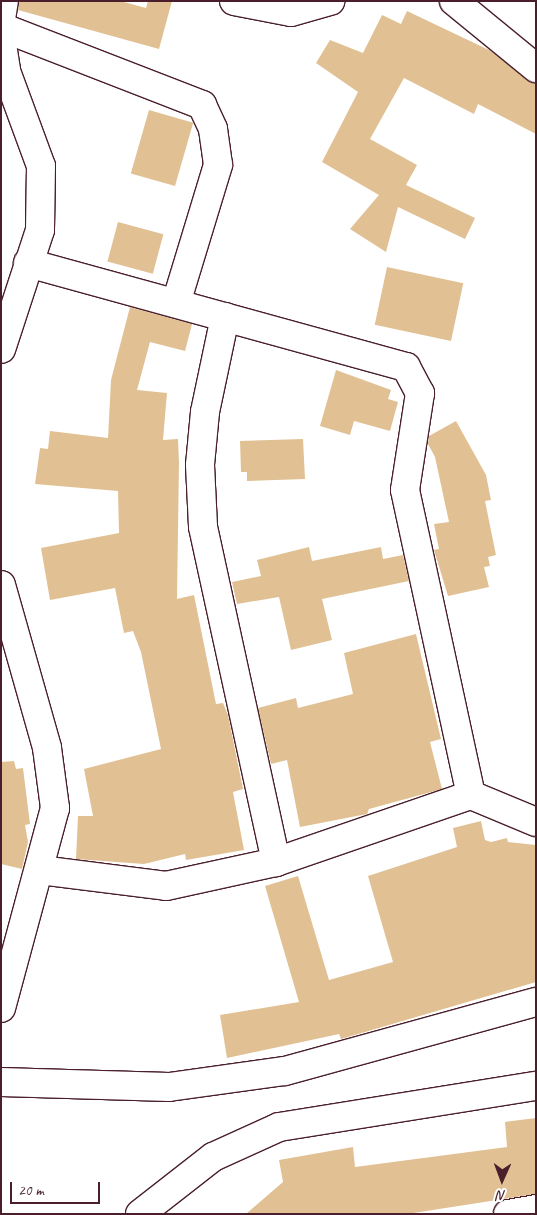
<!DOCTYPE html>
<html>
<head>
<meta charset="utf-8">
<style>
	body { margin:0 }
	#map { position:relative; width:537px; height:1215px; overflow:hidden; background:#fff; font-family:Caveat,sans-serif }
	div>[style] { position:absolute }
	.building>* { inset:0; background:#e1c194; transform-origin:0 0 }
	.roads { filter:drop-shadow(1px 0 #4a1f2b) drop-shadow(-1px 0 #4a1f2b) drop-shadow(0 1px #4a1f2b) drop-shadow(0 -1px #4a1f2b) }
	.minor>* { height:28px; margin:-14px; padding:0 14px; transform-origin:14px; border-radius:14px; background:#fff }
	.tertiary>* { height:28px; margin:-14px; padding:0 14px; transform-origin:14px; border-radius:14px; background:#fff }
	span { translate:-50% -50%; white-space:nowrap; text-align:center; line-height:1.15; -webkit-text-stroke:4.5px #fff; paint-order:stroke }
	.frame { position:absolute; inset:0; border:2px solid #4a1f2b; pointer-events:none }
	.north { position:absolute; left:477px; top:1155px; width:50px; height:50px; -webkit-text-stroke:4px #fff; paint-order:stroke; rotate:182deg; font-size:14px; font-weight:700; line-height:20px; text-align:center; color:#4a1f2b }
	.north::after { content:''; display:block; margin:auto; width:18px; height:22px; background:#4a1f2b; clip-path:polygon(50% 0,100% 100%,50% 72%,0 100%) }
	.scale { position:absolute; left:10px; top:1182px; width:90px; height:22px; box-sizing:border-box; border:2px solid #4a1f2b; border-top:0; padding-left:6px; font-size:15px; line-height:18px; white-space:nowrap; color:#4a1f2b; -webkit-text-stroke:4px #fff; paint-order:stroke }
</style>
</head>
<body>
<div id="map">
	<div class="building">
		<div style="clip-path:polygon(19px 1px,120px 1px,146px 8px,148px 1px,172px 1px,159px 49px,18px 10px)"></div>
		<div style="clip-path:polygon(407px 11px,489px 50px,536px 83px,536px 134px,478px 104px,474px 114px,404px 78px,370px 139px,417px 165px,406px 185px,475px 218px,465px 239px,398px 207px,386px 252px,350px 229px,379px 195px,322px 162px,358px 92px,316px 63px,330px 40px,363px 53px,382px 15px,401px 24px)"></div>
		<div style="left:149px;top:110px;width:46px;height:66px;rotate:16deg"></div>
		<div style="left:118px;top:222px;width:47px;height:41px;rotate:15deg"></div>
		<div style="left:387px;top:267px;width:78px;height:59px;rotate:12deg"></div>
		<div style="clip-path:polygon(130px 307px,192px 324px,185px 351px,150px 342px,137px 390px,167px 393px,163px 440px,178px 439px,179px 463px,177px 599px,194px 595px,216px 704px,223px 703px,228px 715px,243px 789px,233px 792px,244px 850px,186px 860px,185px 854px,144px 864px,76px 859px,78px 816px,93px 816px,84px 769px,161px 749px,141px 652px,133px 631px,124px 633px,115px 588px,50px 600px,41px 548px,119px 533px,118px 491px,35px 484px,40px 448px,48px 449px,50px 431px,108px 438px,111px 380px)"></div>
		<div style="clip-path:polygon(336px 370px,391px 390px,388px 399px,398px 402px,390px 431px,354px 421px,350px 435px,320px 426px)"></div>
		<div style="clip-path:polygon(456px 421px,486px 475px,491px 500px,485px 501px,496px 555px,488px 557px,490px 566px,484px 567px,489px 587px,448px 596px,434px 550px,439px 549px,434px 524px,449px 522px,435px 457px,428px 444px,429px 436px)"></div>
		<div style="clip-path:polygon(303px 439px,305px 479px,247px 481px,247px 472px,241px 472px,240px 441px)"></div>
		<div style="clip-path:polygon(309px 547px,312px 561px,381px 547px,383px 559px,403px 555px,409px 581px,322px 599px,332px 640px,291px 650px,279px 597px,237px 604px,232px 582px,261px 576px,257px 560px)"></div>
		<div style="clip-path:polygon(416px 634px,441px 739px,430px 742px,442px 789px,369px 809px,367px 814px,300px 827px,287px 760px,271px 764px,258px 708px,296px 698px,298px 708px,353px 694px,344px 653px)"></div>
		<div style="clip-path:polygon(14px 761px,16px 769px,23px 768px,30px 824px,25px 825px,28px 842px,22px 869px,1px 864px,1px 762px)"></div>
		<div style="clip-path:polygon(481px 821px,485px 840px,491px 842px,507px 838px,508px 842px,536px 845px,536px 982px,341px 1039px,339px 1034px,227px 1058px,220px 1015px,299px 1002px,265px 886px,298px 876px,329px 980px,393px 962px,368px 876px,457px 847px,453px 828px)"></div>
		<div style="clip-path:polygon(536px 1118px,536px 1194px,407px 1214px,246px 1214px,283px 1182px,279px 1160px,353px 1147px,355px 1167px,507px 1147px,505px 1122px)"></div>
	</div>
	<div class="roads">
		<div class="minor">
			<div style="left:234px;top:1px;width:58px;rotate:10.9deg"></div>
			<div style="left:291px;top:12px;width:41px;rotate:-15.8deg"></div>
			<div style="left:454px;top:1px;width:106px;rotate:39.3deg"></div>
			<div style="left:1px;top:19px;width:18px;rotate:-81deg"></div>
			<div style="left:1px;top:27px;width:216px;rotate:21.2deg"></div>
			<div style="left:202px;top:105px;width:26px;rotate:65deg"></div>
			<div style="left:213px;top:129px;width:36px;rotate:82deg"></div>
			<div style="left:218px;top:165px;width:144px;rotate:106.9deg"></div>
			<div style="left:1px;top:38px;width:33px;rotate:81deg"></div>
			<div style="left:6px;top:71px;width:101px;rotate:69.8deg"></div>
			<div style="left:41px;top:166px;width:64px;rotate:90.9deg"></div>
			<div style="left:40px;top:230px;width:125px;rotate:108.1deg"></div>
			<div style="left:28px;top:263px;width:392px;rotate:15.4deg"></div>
			<div style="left:406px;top:367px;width:30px;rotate:62deg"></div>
			<div style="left:420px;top:393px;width:98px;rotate:98.8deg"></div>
			<div style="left:405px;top:490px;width:312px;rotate:77.8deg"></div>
			<div style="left:471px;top:795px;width:70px;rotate:22.6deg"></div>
			<div style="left:225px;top:317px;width:97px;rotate:101.9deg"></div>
			<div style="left:205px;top:412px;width:53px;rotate:95.4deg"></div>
			<div style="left:200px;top:465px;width:62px;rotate:87.2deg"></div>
			<div style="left:203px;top:527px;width:343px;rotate:77.7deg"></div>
			<div style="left:1px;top:585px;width:169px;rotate:74.2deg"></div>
			<div style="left:47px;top:748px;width:61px;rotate:82.4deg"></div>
			<div style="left:55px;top:808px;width:207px;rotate:105.1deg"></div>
			<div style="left:40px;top:870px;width:127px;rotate:7.2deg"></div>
			<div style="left:166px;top:886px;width:113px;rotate:-12.3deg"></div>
			<div style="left:276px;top:862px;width:206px;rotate:-19deg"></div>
			<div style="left:1px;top:1082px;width:168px;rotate:1.7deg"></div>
			<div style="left:169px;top:1087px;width:117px;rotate:-7.9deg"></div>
			<div style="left:285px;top:1071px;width:260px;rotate:-15.4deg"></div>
			<div style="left:508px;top:1214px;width:28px;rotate:-10deg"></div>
		</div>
		<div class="tertiary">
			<div style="left:140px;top:1214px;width:93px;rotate:-38deg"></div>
			<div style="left:213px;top:1157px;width:72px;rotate:-24.4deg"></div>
			<div style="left:279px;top:1127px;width:260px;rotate:-9.1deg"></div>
		</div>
	</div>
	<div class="frame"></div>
	<div class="north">N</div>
	<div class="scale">20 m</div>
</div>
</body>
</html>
